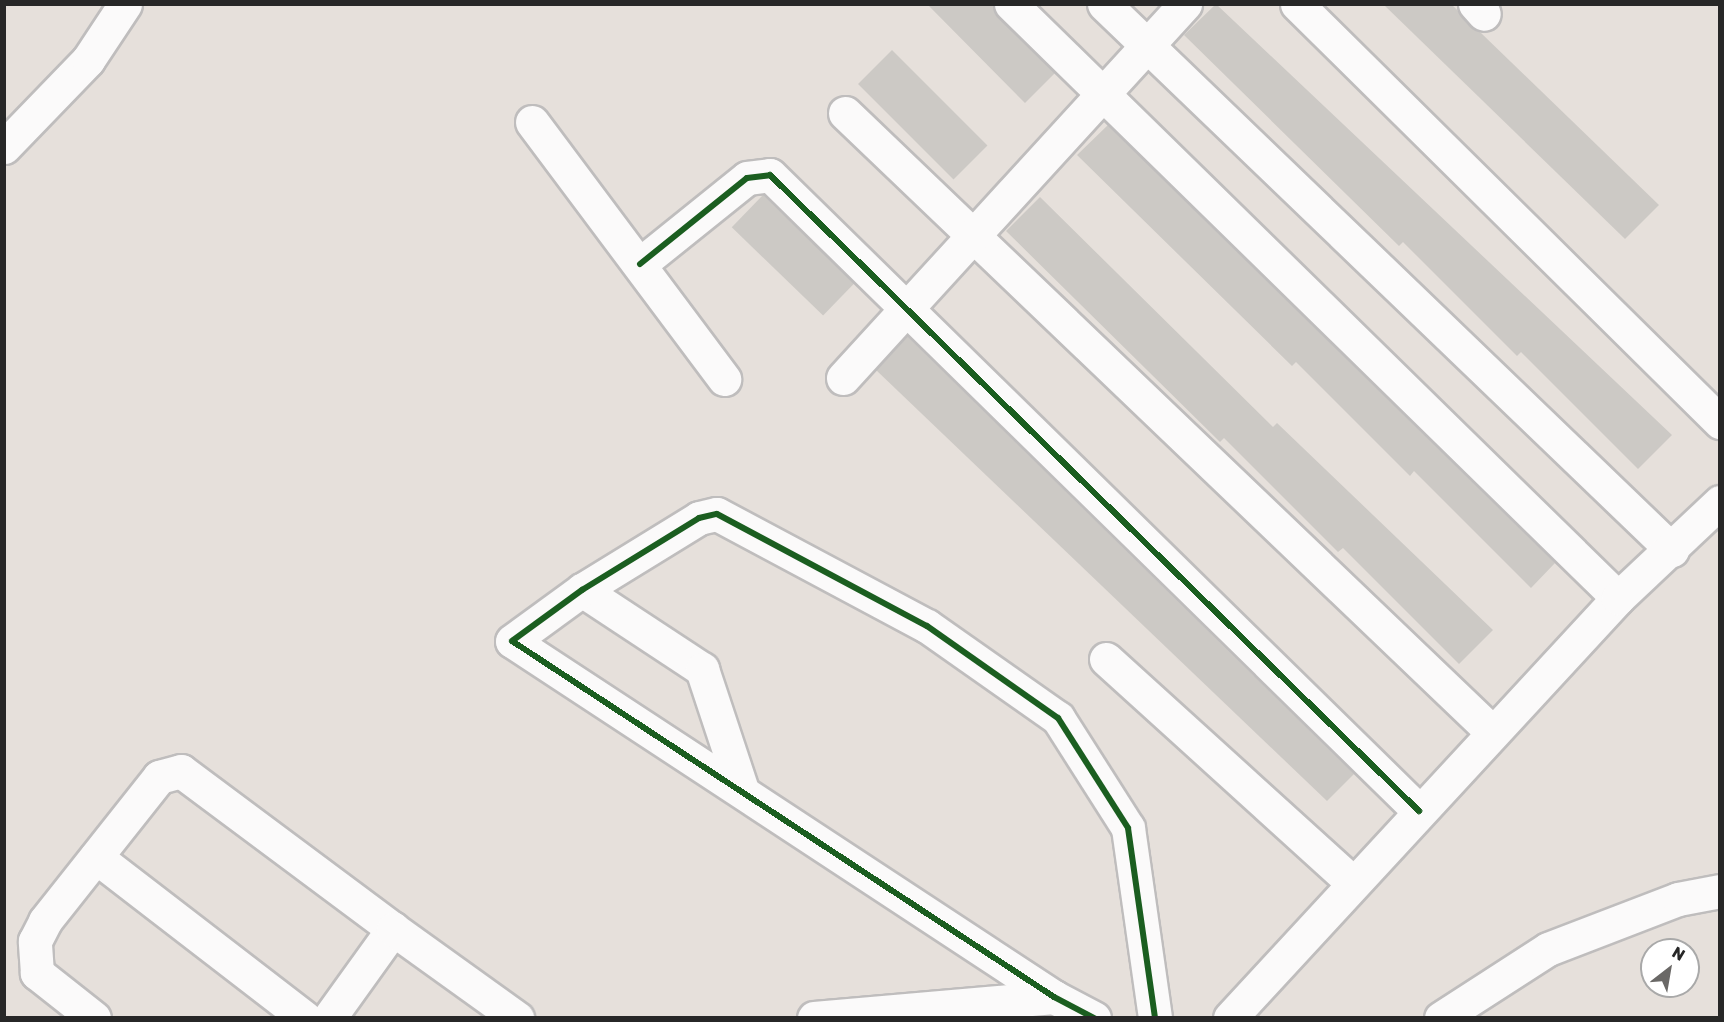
<!DOCTYPE html>
<html>
<head>
<meta charset="utf-8">
<style>
	body { margin:0 }
	#map { position:relative; width:1724px; height:1022px; overflow:hidden; background:#e6e0db; font-family:Rubik,sans-serif }
	div>[style] { position:absolute }
	.building>* { inset:0; background:#ccc9c5; transform-origin:0 0 }
	.roads { filter:drop-shadow(2px 0 #bfbdbd) drop-shadow(-2px 0 #bfbdbd) drop-shadow(0 2px #bfbdbd) drop-shadow(0 -2px #bfbdbd) }
	.minor>* { height:33px; margin:-16.5px; padding:0 16.5px; transform-origin:16.5px; border-radius:16.5px; background:#fbfafa }
	.cycleway>* { height:6px; margin:-3px; padding:0 3px; transform-origin:3px; border-radius:3px; background:#1b5e20 }
	span { translate:-50% -50%; white-space:nowrap; text-align:center; line-height:1.15; -webkit-text-stroke:5px #fff; paint-order:stroke }
	.frame { position:absolute; inset:0; border:6px solid #272727; pointer-events:none }
	.north { position:absolute; left:1640px; top:938px; width:60px; height:60px; box-sizing:border-box; background:#fff; border:2px solid #a9a9a9; border-radius:50%; rotate:31deg; font-size:16px; font-weight:700; line-height:24px; text-align:center; color:#272727 }
	.north::after { content:''; display:block; margin:auto; width:21px; height:27px; background:#6a6866; clip-path:polygon(50% 0,100% 100%,50% 72%,0 100%) }
</style>
</head>
<body>
<div id="map">
	<div class="building">
		<div style="clip-path:polygon(927px 4px,993px 4px,998px 17px,1055px 73px,1025px 103px)"></div>
		<div style="clip-path:polygon(1216px 4px,1672px 435px,1638px 469px,1521px 352px,1517px 356px,1403px 242px,1399px 246px,1184px 35px)"></div>
		<div style="clip-path:polygon(1383px 4px,1451px 4px,1659px 205px,1625px 239px)"></div>
		<div style="left:892px;top:50px;width:135px;height:48px;rotate:45deg"></div>
		<div style="clip-path:polygon(1108px 125px,1555px 563px,1531px 588px,1414px 471px,1410px 476px,1296px 362px,1292px 366px,1077px 155px)"></div>
		<div style="left:763px;top:195px;width:127px;height:45px;rotate:44deg"></div>
		<div style="clip-path:polygon(1040px 197px,1273px 427px,1277px 423px,1493px 630px,1459px 664px,1343px 548px,1338px 552px,1224px 438px,1220px 442px,1006px 231px)"></div>
		<div style="clip-path:polygon(907px 336px,1354px 774px,1327px 801px,876px 370px)"></div>
	</div>
	<div class="roads">
		<div class="minor">
			<div style="left:1011px;top:4px;width:849px;rotate:44.38deg"></div>
			<div style="left:1104px;top:4px;width:788px;rotate:43.87deg"></div>
			<div style="left:1297px;top:4px;width:595px;rotate:44.66deg"></div>
			<div style="left:1475px;top:4px;width:13px;rotate:48deg"></div>
			<div style="left:845px;top:113px;width:895px;rotate:43.73deg"></div>
			<div style="left:532px;top:122px;width:321px;rotate:53.2deg"></div>
			<div style="left:4px;top:147px;width:121px;rotate:-46deg"></div>
			<div style="left:88px;top:60px;width:67px;rotate:-56.5deg"></div>
			<div style="left:640px;top:264px;width:137px;rotate:-38.8deg"></div>
			<div style="left:747px;top:178px;width:23px;rotate:-7deg"></div>
			<div style="left:770px;top:175px;width:909px;rotate:44.42deg"></div>
			<div style="left:843px;top:378px;width:507px;rotate:-47.56deg"></div>
			<div style="left:582px;top:590px;width:144px;rotate:33.4deg"></div>
			<div style="left:702px;top:669px;width:127px;rotate:71.7deg"></div>
			<div style="left:1106px;top:659px;width:333px;rotate:42.2deg"></div>
			<div style="left:96px;top:857px;width:264px;rotate:37.6deg"></div>
			<div style="left:94px;top:1018px;width:73px;rotate:-141.7deg"></div>
			<div style="left:37px;top:973px;width:32px;rotate:-94deg"></div>
			<div style="left:35px;top:941px;width:22px;rotate:-63deg"></div>
			<div style="left:45px;top:921px;width:184px;rotate:-51.6deg"></div>
			<div style="left:159px;top:777px;width:23px;rotate:-15deg"></div>
			<div style="left:181px;top:771px;width:264px;rotate:36.7deg"></div>
			<div style="left:329px;top:1018px;width:110px;rotate:-54.3deg"></div>
			<div style="left:393px;top:929px;width:153px;rotate:35.7deg"></div>
			<div style="left:814px;top:1018px;width:241px;rotate:-5deg"></div>
			<div style="left:1094px;top:1018px;width:45px;rotate:-152.3deg"></div>
			<div style="left:1054px;top:997px;width:648px;rotate:-146.7deg"></div>
			<div style="left:512px;top:641px;width:87px;rotate:-36.1deg"></div>
			<div style="left:582px;top:590px;width:137px;rotate:-31.6deg"></div>
			<div style="left:699px;top:518px;width:18px;rotate:-13deg"></div>
			<div style="left:717px;top:514px;width:238px;rotate:28.1deg"></div>
			<div style="left:927px;top:626px;width:160px;rotate:35.1deg"></div>
			<div style="left:1058px;top:718px;width:130px;rotate:57.5deg"></div>
			<div style="left:1128px;top:828px;width:192px;rotate:81.9deg"></div>
			<div style="left:1230px;top:1018px;width:572px;rotate:-47.27deg"></div>
			<div style="left:1618px;top:598px;width:140px;rotate:-43.3deg"></div>
			<div style="left:1441px;top:1018px;width:127px;rotate:-32.8deg"></div>
			<div style="left:1548px;top:949px;width:139px;rotate:-21deg"></div>
			<div style="left:1678px;top:899px;width:43px;rotate:-10.8deg"></div>
		</div>
	</div>
	<div class="cycleway">
		<div style="left:640px;top:264px;width:137px;rotate:-38.8deg"></div>
		<div style="left:747px;top:178px;width:23px;rotate:-7deg"></div>
		<div style="left:770px;top:175px;width:909px;rotate:44.42deg"></div>
		<div style="left:1094px;top:1018px;width:45px;rotate:-152.3deg"></div>
		<div style="left:1054px;top:997px;width:648px;rotate:-146.7deg"></div>
		<div style="left:512px;top:641px;width:87px;rotate:-36.1deg"></div>
		<div style="left:582px;top:590px;width:137px;rotate:-31.6deg"></div>
		<div style="left:699px;top:518px;width:18px;rotate:-13deg"></div>
		<div style="left:717px;top:514px;width:238px;rotate:28.1deg"></div>
		<div style="left:927px;top:626px;width:160px;rotate:35.1deg"></div>
		<div style="left:1058px;top:718px;width:130px;rotate:57.5deg"></div>
		<div style="left:1128px;top:828px;width:192px;rotate:81.9deg"></div>
	</div>
	<div class="frame"></div>
	<div class="north">N</div>
</div>
</body>
</html>
